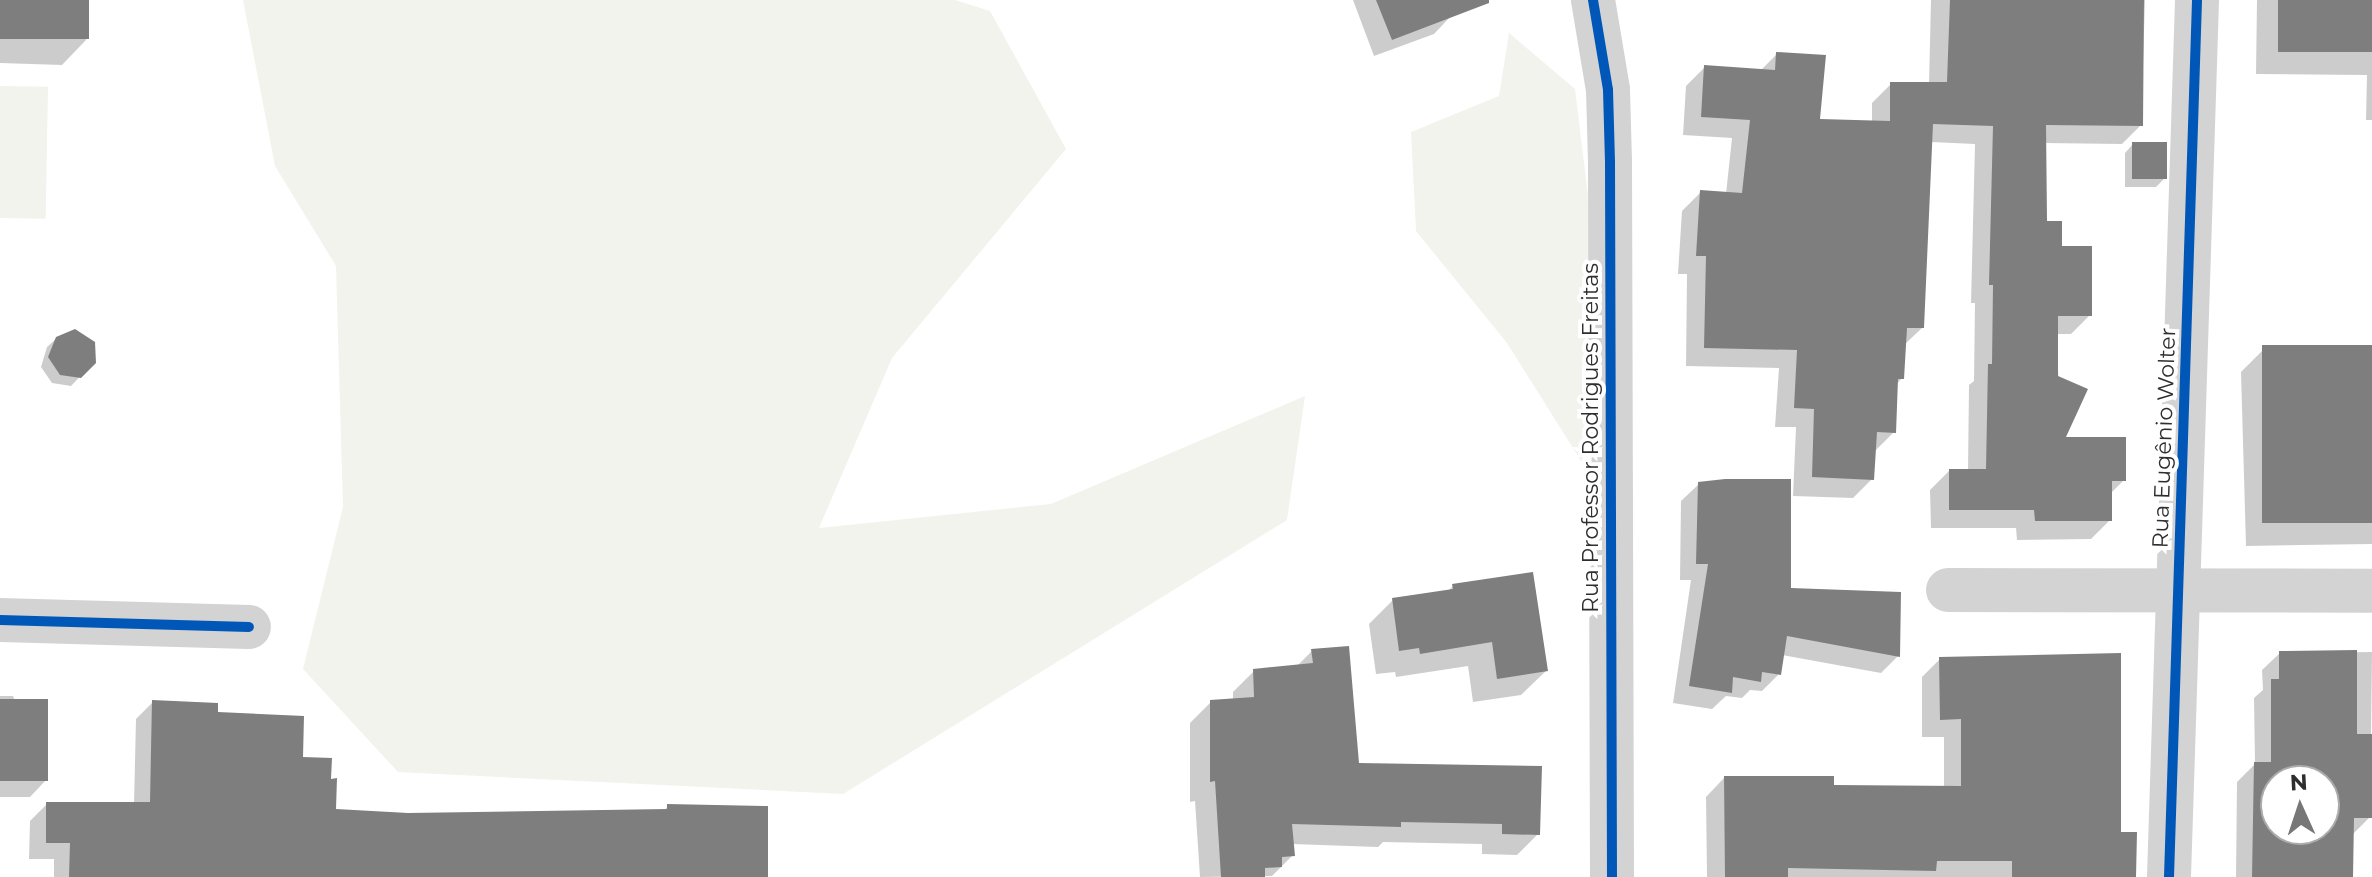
<!DOCTYPE html>
<html>
<head>
<meta charset="utf-8">
<style>
	body { margin:0 }
	#map { position:relative; width:2372px; height:877px; overflow:hidden; background:#fff; font-family:Montserrat,sans-serif }
	div>[style] { position:absolute }
	.green>* { inset:0; background:#f2f3ed; transform-origin:0 0 }
	.shadow>* { inset:0; background:#0003 }
	.building>* { inset:0; background:#7e7e7e; transform-origin:0 0 }
	.minor>* { height:44px; margin:-22px; padding:0 22px; transform-origin:22px; border-radius:22px; background:#d3d3d3 }
	.cycleway>* { height:10px; margin:-5px; padding:0 5px; transform-origin:5px; border-radius:5px; background:#0057b8 }
	span { translate:-50% -50%; white-space:nowrap; text-align:center; line-height:1.15; -webkit-text-stroke:8px #fff; paint-order:stroke }
	.street-label { font-size:22px; color:#2e2e2e }
	.north { position:absolute; left:2260px; top:765px; width:80px; height:80px; box-sizing:border-box; background:#fff; border:2px solid #ababab; border-radius:50%; rotate:357deg; font-size:22px; font-weight:700; line-height:32px; text-align:center; color:#2e2e2e }
	.north::after { content:''; display:block; margin:auto; width:28px; height:36px; background:#777; clip-path:polygon(50% 0,100% 100%,50% 72%,0 100%) }
</style>
</head>
<body>
<div id="map">
	<div class="green">
		<div style="clip-path:polygon(243px 0,955px 0,990px 11px,1066px 149px,892px 358px,819px 528px,1051px 504px,1305px 396px,1287px 520px,843px 794px,398px 772px,303px 669px,343px 507px,336px 266px,275px 166px)"></div>
		<div style="clip-path:polygon(1509px 33px,1575px 89px,1588px 196px,1595px 483px,1507px 343px,1416px 231px,1411px 132px,1499px 96px)"></div>
		<div style="left:0;top:86px;width:48px;height:132px;rotate:1deg"></div>
	</div>
	<div class="shadow">
		<div style="clip-path:polygon(0 0,87px 0,86px 40px,62px 65px,0 63px)"></div>
		<div style="clip-path:polygon(1353px 0,1445px 0,1451px 16px,1434px 34px,1374px 56px)"></div>
		<div style="clip-path:polygon(1931px 0,2145px 0,2141px 125px,2122px 144px,2044px 143px,2045px 223px,2090px 315px,2071px 334px,2056px 334px,2062px 439px,2124px 480px,2110px 494px,2110px 520px,2091px 539px,2017px 540px,2016px 528px,1931px 528px,1930px 490px,1949px 471px,1968px 471px,1969px 385px,1974px 381px,1975px 303px,1971px 303px,1975px 144px,1931px 142px,1922px 328px,1904px 345px,1902px 378px,1896px 385px,1894px 432px,1874px 452px,1872px 479px,1853px 498px,1793px 496px,1796px 427px,1775px 427px,1779px 368px,1686px 366px,1687px 274px,1678px 274px,1682px 211px,1701px 192px,1726px 194px,1732px 138px,1683px 135px,1686px 86px,1705px 67px,1760px 71px,1777px 54px,1818px 121px,1872px 123px,1872px 103px,1891px 84px,1929px 84px)"></div>
		<div style="clip-path:polygon(2257px 0,2372px 0,2372px 120px,2366px 120px,2367px 75px,2256px 74px)"></div>
		<div style="clip-path:polygon(2133px 144px,2164px 179px,2156px 187px,2125px 187px,2125px 153px)"></div>
		<div style="clip-path:polygon(57px 338px,94px 362px,71px 386px,52px 383px,41px 367px,47px 347px)"></div>
		<div style="clip-path:polygon(2372px 347px,2372px 544px,2246px 546px,2241px 372px,2263px 350px)"></div>
		<div style="clip-path:polygon(1699px 484px,1789px 590px,1898px 656px,1881px 673px,1782px 655px,1779px 674px,1762px 691px,1750px 690px,1742px 698px,1726px 696px,1712px 709px,1673px 703px,1691px 580px,1680px 580px,1681px 501px)"></div>
		<div style="clip-path:polygon(1453px 586px,1546px 671px,1521px 695px,1473px 702px,1468px 666px,1396px 677px,1395px 672px,1376px 674px,1369px 624px,1393px 600px,1447px 592px)"></div>
		<div style="clip-path:polygon(1312px 651px,1357px 764px,1538px 834px,1517px 855px,1482px 854px,1482px 844px,1383px 842px,1378px 847px,1292px 844px,1293px 855px,1272px 876px,1200px 877px,1195px 801px,1190px 802px,1190px 723px,1211px 702px,1233px 700px,1233px 692px,1254px 671px,1296px 667px)"></div>
		<div style="clip-path:polygon(evenodd,2372px 652px,2370px 817px,2353px 834px,2351px 877px,2236px 877px,2237px 782px,2255px 764px,2254px 698px,2263px 690px,2262px 670px,2280px 653px,2372px 652px,2276px 781px,2324px 781px,2324px 829px,2276px 829px,2276px 781px)"></div>
		<div style="clip-path:polygon(1940px 659px,2119px 834px,2134px 877px,1699px 877px,1707px 877px,1706px 797px,1724px 778px,1832px 787px,1944px 788px,1944px 737px,1922px 737px,1922px 677px)"></div>
		<div style="clip-path:polygon(0 696px,13px 696px,47px 779px,30px 797px,0 797px)"></div>
		<div style="clip-path:polygon(153px 702px,216px 714px,301px 759px,329px 781px,334px 811px,407px 815px,664px 811px,668px 806px,766px 877px,54px 877px,54px 859px,29px 859px,30px 821px,47px 804px,134px 804px,136px 719px)"></div>
	</div>
	<div class="building">
		<div style="left:0;top:0;width:89px;height:39px"></div>
		<div style="clip-path:polygon(1376px 0,1489px 0,1489px 3px,1392px 40px)"></div>
		<div style="clip-path:polygon(1950px 0,2144px 0,2143px 126px,2046px 125px,2047px 221px,2062px 221px,2062px 246px,2092px 246px,2092px 316px,2058px 316px,2058px 376px,2088px 389px,2066px 437px,2126px 437px,2126px 481px,2112px 481px,2112px 521px,2035px 521px,2034px 510px,1949px 510px,1949px 469px,1986px 469px,1988px 364px,1992px 364px,1993px 285px,1989px 285px,1993px 126px,1933px 124px,1924px 328px,1907px 328px,1904px 379px,1898px 379px,1896px 433px,1877px 432px,1874px 480px,1812px 477px,1814px 409px,1794px 408px,1797px 350px,1704px 348px,1706px 256px,1696px 256px,1700px 190px,1742px 193px,1750px 120px,1701px 117px,1704px 65px,1775px 70px,1776px 52px,1826px 55px,1820px 119px,1890px 121px,1890px 82px,1947px 82px)"></div>
		<div style="left:2278px;top:0;width:94px;height:52px"></div>
		<div style="left:2132px;top:142px;width:35px;height:37px"></div>
		<div style="clip-path:polygon(75px 329px,95px 342px,96px 363px,81px 378px,60px 375px,48px 357px,56px 337px)"></div>
		<div style="left:2372px;top:345px;width:178px;height:110px;rotate:90deg"></div>
		<div style="clip-path:polygon(1725px 479px,1791px 479px,1791px 588px,1901px 592px,1900px 657px,1787px 636px,1781px 675px,1762px 672px,1761px 682px,1733px 677px,1732px 693px,1689px 686px,1708px 564px,1696px 564px,1698px 482px)"></div>
		<div style="clip-path:polygon(1533px 572px,1548px 671px,1497px 679px,1492px 642px,1420px 654px,1419px 648px,1399px 651px,1392px 598px,1453px 589px,1452px 584px)"></div>
		<div style="clip-path:polygon(1349px 646px,1359px 763px,1542px 766px,1540px 835px,1502px 834px,1502px 824px,1401px 822px,1401px 827px,1292px 824px,1295px 856px,1282px 857px,1282px 867px,1265px 868px,1265px 877px,1221px 877px,1215px 781px,1210px 782px,1210px 700px,1254px 697px,1253px 669px,1313px 663px,1311px 649px)"></div>
		<div style="clip-path:polygon(evenodd,2357px 650px,2357px 734px,2372px 734px,2372px 818px,2354px 818px,2353px 877px,2252px 877px,2254px 762px,2271px 762px,2271px 679px,2279px 679px,2279px 651px,2357px 650px,2276px 781px,2324px 781px,2324px 829px,2276px 829px,2276px 781px)"></div>
		<div style="clip-path:polygon(2121px 653px,2121px 832px,2137px 832px,2136px 877px,2012px 877px,2012px 861px,1937px 861px,1936px 871px,1788px 868px,1788px 877px,1725px 877px,1724px 776px,1834px 776px,1834px 785px,1961px 786px,1961px 719px,1940px 720px,1939px 657px)"></div>
		<div style="left:0;top:699px;width:48px;height:82px"></div>
		<div style="clip-path:polygon(152px 700px,218px 703px,218px 712px,304px 716px,303px 757px,332px 758px,331px 779px,337px 778px,336px 809px,408px 813px,667px 809px,667px 804px,768px 806px,768px 877px,69px 877px,70px 843px,46px 843px,46px 802px,150px 802px)"></div>
	</div>
	<div class="minor">
		<div style="left:1593px;top:0;width:91px;rotate:80.5deg"></div>
		<div style="left:1608px;top:90px;width:72px;rotate:88.4deg"></div>
		<div style="left:1610px;top:162px;width:715px;rotate:89.84deg"></div>
		<div style="left:1948px;top:590px;width:424px;rotate:0.1deg"></div>
		<div style="left:0;top:620px;width:249px;rotate:1.6deg"></div>
		<div style="left:2169px;top:877px;width:877px;rotate:-88.17deg"></div>
	</div>
	<div class="cycleway">
		<div style="left:1593px;top:0;width:91px;rotate:80.5deg"></div>
		<div style="left:1608px;top:90px;width:72px;rotate:88.4deg"></div>
		<div style="left:1610px;top:162px;width:715px;rotate:89.84deg"></div>
		<div style="left:0;top:620px;width:249px;rotate:1.6deg"></div>
		<div style="left:2169px;top:877px;width:877px;rotate:-88.17deg"></div>
	</div>
	<div class="street-label">
		<span style="left:1591px;top:438px;rotate:-90deg">Rua Professor Rodrigues Freitas</span>
		<span style="left:2164px;top:438px;rotate:-88deg">Rua Eugênio Wolter</span>
	</div>
	<div class="north">N</div>
</div>
</body>
</html>
